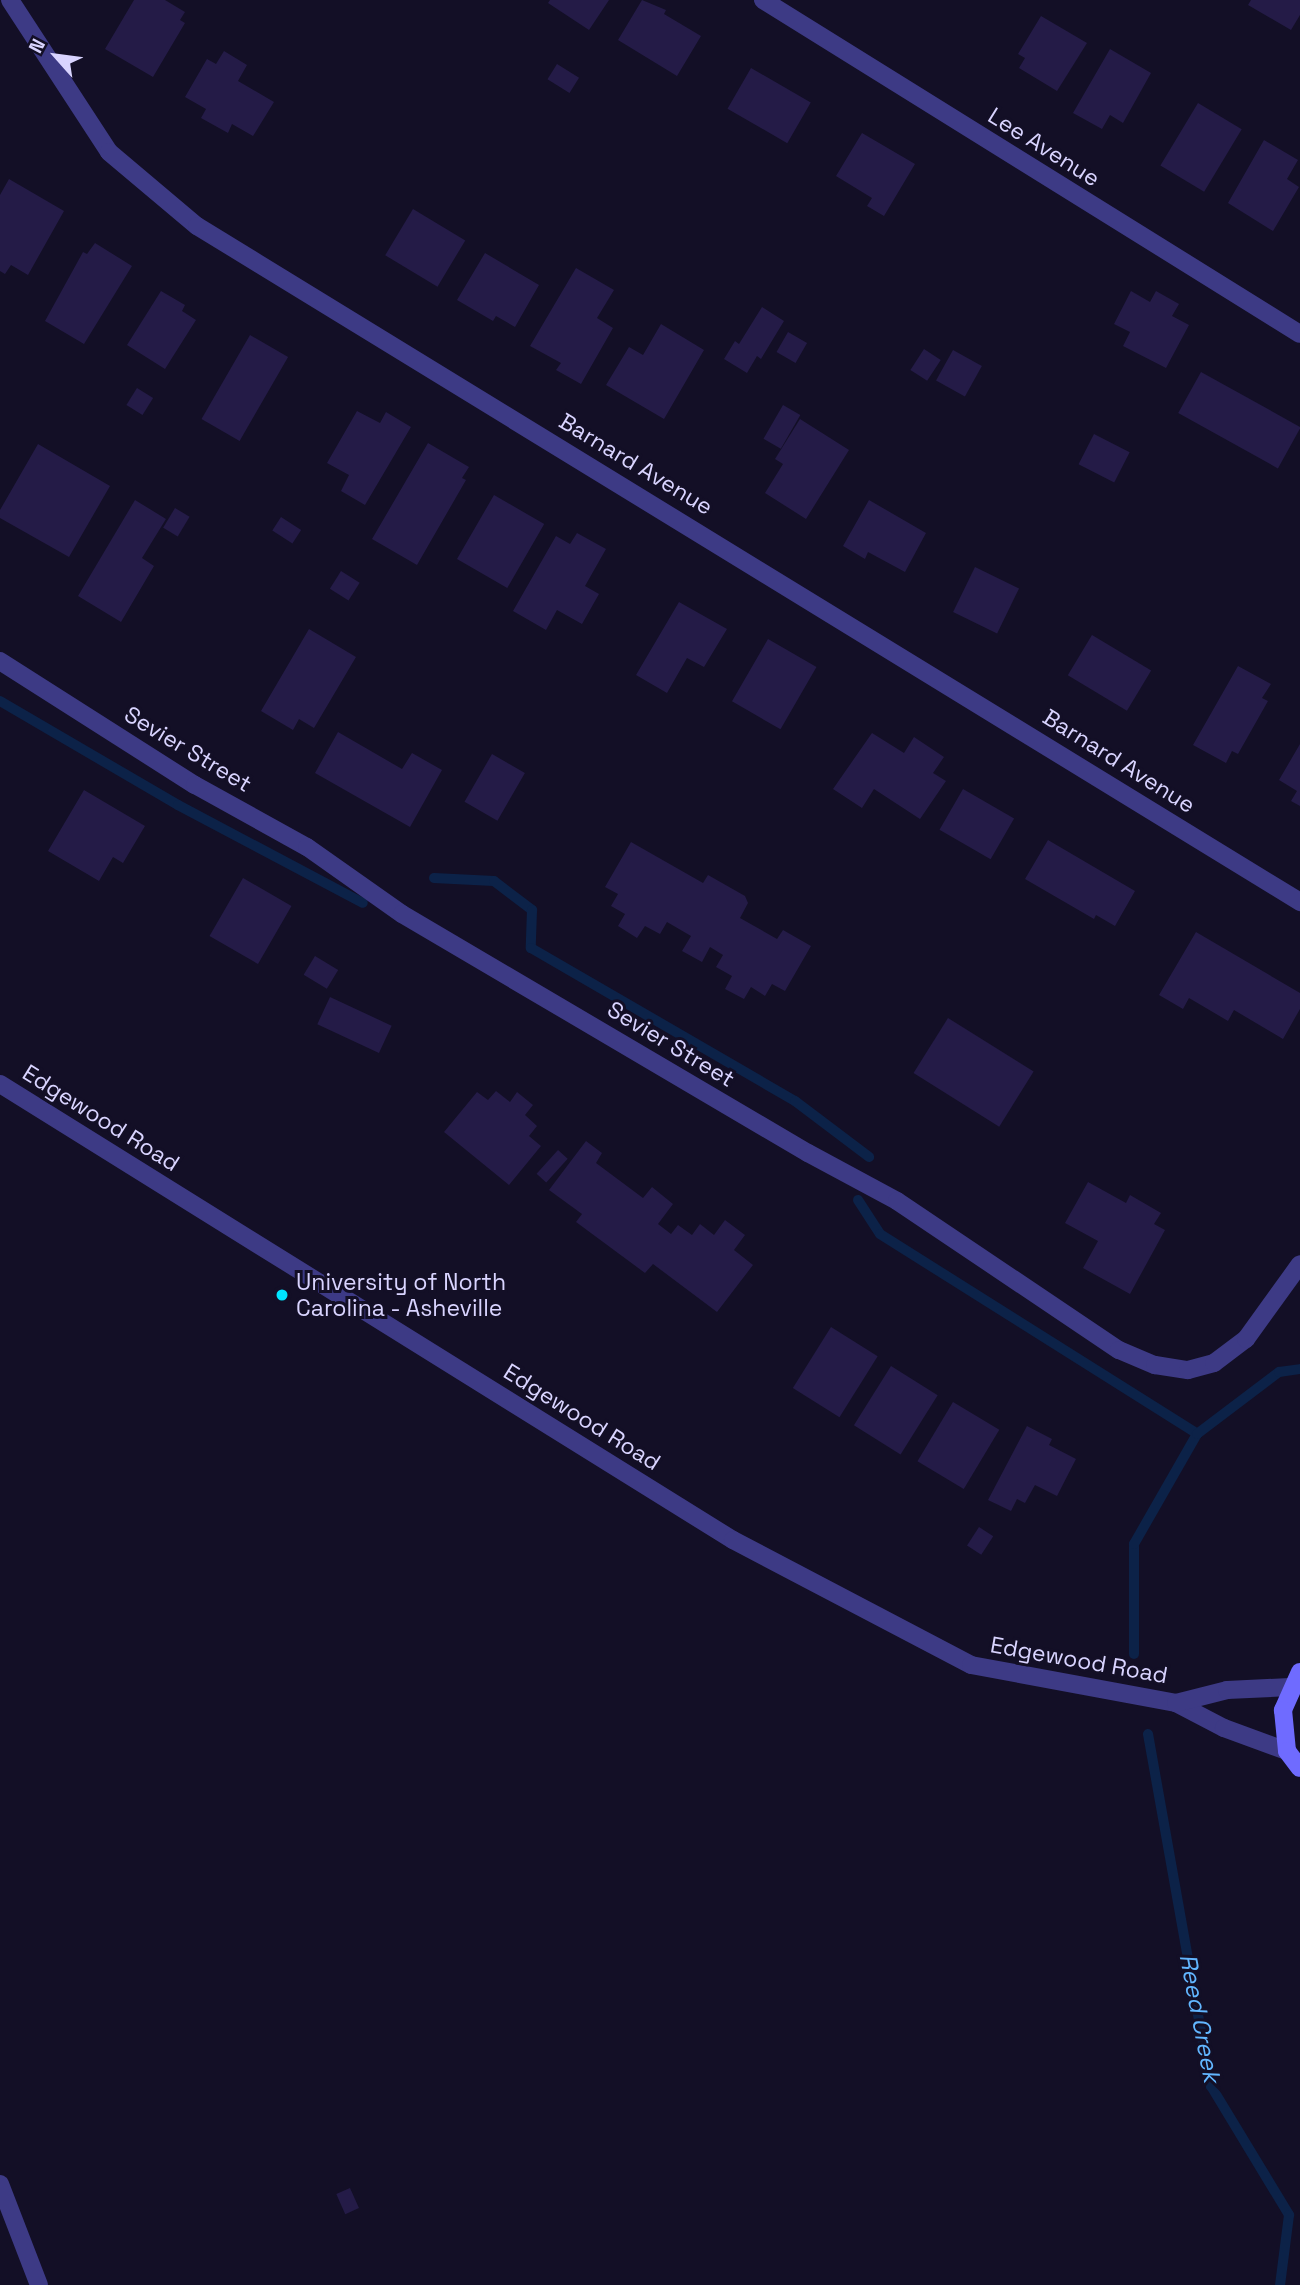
<!DOCTYPE html>
<html>
<head>
<meta charset="utf-8">
<style>
	body { margin:0 }
	#map { position:relative; width:1300px; height:2285px; overflow:hidden; background:#130f26; font-family:"Space Grotesk",sans-serif }
	div>[style] { position:absolute }
	.stream>* { height:10px; margin:-5px; padding:0 5px; transform-origin:5px; border-radius:5px; background:#0c2248 }
	.building>* { inset:0; background:#241b47; transform-origin:0 0 }
	.minor>* { height:18px; margin:-9px; padding:0 9px; transform-origin:9px; border-radius:9px; background:#3d3a85 }
	.secondary>* { height:18px; margin:-9px; padding:0 9px; transform-origin:9px; border-radius:9px; background:#6f6bff }
	.dots>* { width:19px; height:19px; translate:-50% -50%; box-sizing:border-box; border:4px solid #130f26; border-radius:50% }
	span { translate:-50% -50%; white-space:nowrap; text-align:center; line-height:1.15; -webkit-text-stroke:6px #130f26; paint-order:stroke }
	.street-label { font-size:23px; color:#d9d4ff }
	.poi-label { font-size:23px; color:#d9d4ff }
	.left { translate:0 -50%; text-align:left }
	.water-label { font-size:24px; color:#62b6ff; font-style:italic }
	.north { position:absolute; left:21px; top:21px; width:70px; height:70px; -webkit-text-stroke:5px #130f26; paint-order:stroke; rotate:298deg; font-size:19px; font-weight:700; line-height:28px; text-align:center; color:#d9d4ff }
	.north::after { content:''; display:block; margin:auto; width:24px; height:32px; background:#d9d4ff; clip-path:polygon(50% 0,100% 100%,50% 72%,0 100%) }
</style>
</head>
<body>
<div id="map">
	<div class="stream">
		<div style="left:0;top:701px;width:206px;rotate:30.3deg"></div>
		<div style="left:178px;top:805px;width:209px;rotate:27.9deg"></div>
		<div style="left:434px;top:878px;width:60px;rotate:2.9deg"></div>
		<div style="left:494px;top:881px;width:48px;rotate:37.3deg"></div>
		<div style="left:532px;top:910px;width:38px;rotate:92deg"></div>
		<div style="left:531px;top:948px;width:305px;rotate:30.1deg"></div>
		<div style="left:795px;top:1101px;width:93px;rotate:37.1deg"></div>
		<div style="left:858px;top:1200px;width:40px;rotate:57.1deg"></div>
		<div style="left:880px;top:1234px;width:375px;rotate:32.2deg"></div>
		<div style="left:1134px;top:1654px;width:110px;rotate:-90deg"></div>
		<div style="left:1134px;top:1544px;width:127px;rotate:-60.2deg"></div>
		<div style="left:1197px;top:1434px;width:103px;rotate:-37.1deg"></div>
		<div style="left:1279px;top:1372px;width:21px;rotate:-8deg"></div>
		<div style="left:1148px;top:1734px;width:358px;rotate:79.9deg"></div>
		<div style="left:1211px;top:2086px;width:151px;rotate:58.8deg"></div>
		<div style="left:1289px;top:2215px;width:71px;rotate:97.3deg"></div>
	</div>
	<div class="building">
		<div style="clip-path:polygon(134px 0,165px 0,185px 12px,180px 20px,185px 23px,153px 77px,105px 49px)"></div>
		<div style="clip-path:polygon(550px 0,609px 0,589px 30px,548px 3px)"></div>
		<div style="clip-path:polygon(642px 0,666px 10px,664px 14px,701px 36px,677px 76px,618px 40px)"></div>
		<div style="clip-path:polygon(1251px 0,1300px 0,1300px 15px,1291px 30px,1248px 5px)"></div>
		<div style="clip-path:polygon(1041px 16px,1087px 43px,1057px 91px,1019px 68px,1025px 58px,1018px 54px)"></div>
		<div style="clip-path:polygon(1110px 49px,1151px 73px,1123px 123px,1110px 115px,1102px 129px,1073px 113px)"></div>
		<div style="clip-path:polygon(224px 51px,247px 65px,238px 81px,274px 102px,253px 136px,232px 124px,228px 133px,201px 118px,206px 109px,185px 97px,207px 59px,216px 64px)"></div>
		<div style="left:557px;top:64px;width:26px;height:18px;rotate:32deg"></div>
		<div style="left:751px;top:68px;width:69px;height:47px;rotate:30deg"></div>
		<div style="left:1198px;top:103px;width:51px;height:73px;rotate:31deg"></div>
		<div style="clip-path:polygon(862px 133px,915px 164px,884px 216px,867px 206px,872px 198px,836px 176px)"></div>
		<div style="clip-path:polygon(1264px 140px,1298px 160px,1287px 179px,1299px 187px,1273px 231px,1228px 203px)"></div>
		<div style="clip-path:polygon(9px 179px,64px 211px,28px 275px,11px 265px,5px 274px,0 271px,0 195px)"></div>
		<div style="left:413px;top:209px;width:61px;height:54px;rotate:31deg"></div>
		<div style="clip-path:polygon(95px 243px,132px 266px,84px 344px,45px 321px,83px 252px,87px 254px)"></div>
		<div style="clip-path:polygon(485px 253px,539px 285px,515px 327px,496px 316px,493px 321px,457px 300px)"></div>
		<div style="clip-path:polygon(576px 268px,614px 290px,597px 318px,613px 328px,581px 384px,556px 370px,561px 363px,530px 346px)"></div>
		<div style="clip-path:polygon(161px 291px,185px 305px,182px 311px,196px 320px,165px 369px,127px 345px)"></div>
		<div style="clip-path:polygon(1131px 291px,1150px 302px,1156px 291px,1179px 304px,1172px 316px,1189px 325px,1166px 368px,1123px 346px,1130px 332px,1114px 324px)"></div>
		<div style="clip-path:polygon(762px 307px,784px 321px,761px 359px,757px 356px,747px 373px,724px 359px,735px 341px,739px 344px)"></div>
		<div style="clip-path:polygon(661px 324px,704px 350px,664px 419px,606px 385px,629px 347px,643px 355px)"></div>
		<div style="left:788px;top:332px;width:22px;height:23px;rotate:30deg"></div>
		<div style="left:250px;top:335px;width:44px;height:97px;rotate:30deg"></div>
		<div style="left:924px;top:349px;width:20px;height:25px;rotate:33deg"></div>
		<div style="left:953px;top:350px;width:33px;height:35px;rotate:29deg"></div>
		<div style="left:1201px;top:372px;width:114px;height:47px;rotate:29deg"></div>
		<div style="left:137px;top:388px;width:19px;height:20px;rotate:32deg"></div>
		<div style="left:783px;top:405px;width:20px;height:39px;rotate:30deg"></div>
		<div style="clip-path:polygon(357px 411px,380px 423px,386px 412px,411px 427px,365px 505px,341px 491px,349px 475px,327px 463px)"></div>
		<div style="clip-path:polygon(800px 419px,849px 450px,806px 519px,765px 493px,783px 464px,775px 459px)"></div>
		<div style="left:1094px;top:434px;width:40px;height:34px;rotate:27deg"></div>
		<div style="clip-path:polygon(428px 443px,469px 467px,462px 478px,466px 480px,417px 565px,372px 539px)"></div>
		<div style="clip-path:polygon(38px 444px,110px 486px,69px 557px,0 518px,0 510px)"></div>
		<div style="left:494px;top:495px;width:58px;height:74px;rotate:30deg"></div>
		<div style="clip-path:polygon(135px 500px,166px 519px,142px 558px,154px 566px,121px 622px,78px 596px)"></div>
		<div style="clip-path:polygon(869px 500px,926px 533px,905px 572px,868px 552px,865px 559px,843px 546px)"></div>
		<div style="left:175px;top:508px;width:17px;height:23px;rotate:31deg"></div>
		<div style="left:281px;top:517px;width:24px;height:16px;rotate:33deg"></div>
		<div style="clip-path:polygon(577px 533px,606px 549px,585px 586px,599px 594px,582px 624px,557px 610px,546px 630px,513px 611px,556px 536px,570px 544px)"></div>
		<div style="left:975px;top:567px;width:49px;height:50px;rotate:26deg"></div>
		<div style="left:341px;top:571px;width:22px;height:21px;rotate:32deg"></div>
		<div style="clip-path:polygon(679px 602px,727px 629px,704px 667px,687px 658px,667px 693px,636px 675px)"></div>
		<div style="clip-path:polygon(309px 629px,356px 657px,314px 728px,299px 719px,293px 730px,261px 711px)"></div>
		<div style="left:1092px;top:635px;width:69px;height:47px;rotate:31deg"></div>
		<div style="left:768px;top:639px;width:56px;height:72px;rotate:30deg"></div>
		<div style="clip-path:polygon(1238px 666px,1271px 684px,1262px 698px,1268px 701px,1238px 754px,1232px 751px,1226px 763px,1193px 745px)"></div>
		<div style="clip-path:polygon(338px 732px,402px 769px,412px 753px,442px 770px,410px 827px,315px 773px)"></div>
		<div style="clip-path:polygon(872px 733px,904px 753px,914px 737px,944px 757px,933px 773px,946px 781px,920px 819px,874px 789px,862px 808px,833px 789px)"></div>
		<div style="clip-path:polygon(1300px 744px,1300px 806px,1291px 801px,1297px 791px,1279px 780px)"></div>
		<div style="left:492px;top:754px;width:38px;height:55px;rotate:30deg"></div>
		<div style="left:963px;top:789px;width:59px;height:47px;rotate:30deg"></div>
		<div style="clip-path:polygon(84px 790px,145px 826px,123px 863px,113px 857px,99px 881px,48px 851px)"></div>
		<div style="clip-path:polygon(1048px 840px,1135px 891px,1115px 926px,1096px 915px,1094px 919px,1025px 879px)"></div>
		<div style="clip-path:polygon(631px 842px,703px 883px,708px 875px,745px 896px,748px 903px,740px 918px,777px 939px,783px 930px,811px 946px,785px 991px,772px 984px,765px 996px,751px 987px,744px 999px,725px 989px,732px 976px,716px 967px,723px 955px,710px 947px,702px 962px,682px 951px,691px 936px,667px 922px,660px 934px,645px 926px,637px 938px,618px 926px,625px 914px,611px 906px,618px 894px,605px 887px)"></div>
		<div style="left:243px;top:878px;width:56px;height:67px;rotate:30deg"></div>
		<div style="clip-path:polygon(1196px 932px,1300px 993px,1300px 1009px,1283px 1039px,1234px 1010px,1228px 1021px,1189px 998px,1183px 1009px,1159px 995px)"></div>
		<div style="left:315px;top:956px;width:27px;height:22px;rotate:31deg"></div>
		<div style="left:330px;top:997px;width:68px;height:30px;rotate:25deg"></div>
		<div style="left:948px;top:1018px;width:101px;height:65px;rotate:32deg"></div>
		<div style="clip-path:polygon(496px 1091px,510px 1102px,517px 1092px,533px 1105px,525px 1115px,537px 1126px,529px 1136px,541px 1146px,509px 1185px,444px 1132px,477px 1092px,488px 1100px)"></div>
		<div style="clip-path:polygon(586px 1141px,602px 1153px,596px 1163px,643px 1198px,652px 1187px,673px 1204px,658px 1224px,671px 1234px,678px 1225px,692px 1235px,700px 1224px,714px 1235px,725px 1220px,745px 1235px,734px 1250px,753px 1265px,717px 1312px,653px 1264px,645px 1273px,576px 1222px,582px 1214px,549px 1190px)"></div>
		<div style="left:558px;top:1150px;width:13px;height:32px;rotate:42deg"></div>
		<div style="clip-path:polygon(1088px 1182px,1126px 1203px,1130px 1195px,1161px 1213px,1154px 1224px,1165px 1230px,1130px 1294px,1083px 1268px,1098px 1241px,1065px 1223px)"></div>
		<div style="left:831px;top:1327px;width:55px;height:72px;rotate:32deg"></div>
		<div style="left:891px;top:1366px;width:55px;height:70px;rotate:32deg"></div>
		<div style="left:953px;top:1402px;width:54px;height:69px;rotate:31deg"></div>
		<div style="clip-path:polygon(1027px 1426px,1052px 1439px,1049px 1445px,1076px 1459px,1057px 1496px,1035px 1485px,1025px 1503px,1017px 1499px,1011px 1511px,988px 1500px)"></div>
		<div style="left:979px;top:1527px;width:17px;height:22px;rotate:33deg"></div>
		<div style="left:350px;top:2188px;width:22px;height:15px;rotate:66deg"></div>
	</div>
	<div class="minor">
		<div style="left:10px;top:0;width:181px;rotate:56.9deg"></div>
		<div style="left:109px;top:152px;width:115px;rotate:40.1deg"></div>
		<div style="left:197px;top:226px;width:1294px;rotate:31.5deg"></div>
		<div style="left:763px;top:0;width:632px;rotate:31.88deg"></div>
		<div style="left:0;top:661px;width:231px;rotate:32.5deg"></div>
		<div style="left:195px;top:785px;width:128px;rotate:29deg"></div>
		<div style="left:307px;top:847px;width:116px;rotate:35.2deg"></div>
		<div style="left:402px;top:914px;width:471px;rotate:30.5deg"></div>
		<div style="left:808px;top:1153px;width:101px;rotate:28.3deg"></div>
		<div style="left:897px;top:1201px;width:267px;rotate:33.9deg"></div>
		<div style="left:1119px;top:1350px;width:39px;rotate:23deg"></div>
		<div style="left:1155px;top:1365px;width:33px;rotate:9deg"></div>
		<div style="left:1188px;top:1370px;width:27px;rotate:-15deg"></div>
		<div style="left:1214px;top:1363px;width:40px;rotate:-37deg"></div>
		<div style="left:1246px;top:1339px;width:92px;rotate:-54.2deg"></div>
		<div style="left:0;top:1084px;width:863px;rotate:31.89deg"></div>
		<div style="left:733px;top:1540px;width:269px;rotate:27.7deg"></div>
		<div style="left:971px;top:1665px;width:208px;rotate:10.5deg"></div>
		<div style="left:1176px;top:1703px;width:54px;rotate:27.5deg"></div>
		<div style="left:1224px;top:1728px;width:67px;rotate:20.1deg"></div>
		<div style="left:1176px;top:1703px;width:53px;rotate:-14.3deg"></div>
		<div style="left:1227px;top:1690px;width:63px;rotate:-2.7deg"></div>
		<div style="left:0;top:2184px;width:108px;rotate:68.9deg"></div>
	</div>
	<div class="secondary">
		<div style="left:1300px;top:1672px;width:42px;rotate:114.1deg"></div>
		<div style="left:1283px;top:1710px;width:41px;rotate:84.4deg"></div>
		<div style="left:1287px;top:1751px;width:21px;rotate:53deg"></div>
	</div>
	<div class="dots">
		<div style="left:282px;top:1295px;background:#00e5ff"></div>
	</div>
	<div class="street-label">
		<span style="left:1044px;top:147px;rotate:32deg">Lee Avenue</span>
		<span style="left:636px;top:464px;rotate:31deg">Barnard Avenue</span>
		<span style="left:188px;top:749px;rotate:31deg">Sevier Street</span>
		<span style="left:1119px;top:761px;rotate:32deg">Barnard Avenue</span>
		<span style="left:671px;top:1044px;rotate:31deg">Sevier Street</span>
		<span style="left:101px;top:1118px;rotate:32deg">Edgewood Road</span>
		<span style="left:582px;top:1417px;rotate:32deg">Edgewood Road</span>
		<span style="left:1079px;top:1660px;rotate:10deg">Edgewood Road</span>
	</div>
	<div class="poi-label">
		<span class="left" style="left:296px;top:1295px">University of North<br>Carolina - Asheville</span>
	</div>
	<div class="water-label">
		<span style="left:1200px;top:2018px;rotate:79deg">Reed Creek</span>
	</div>
	<div class="north">N</div>
</div>
</body>
</html>
